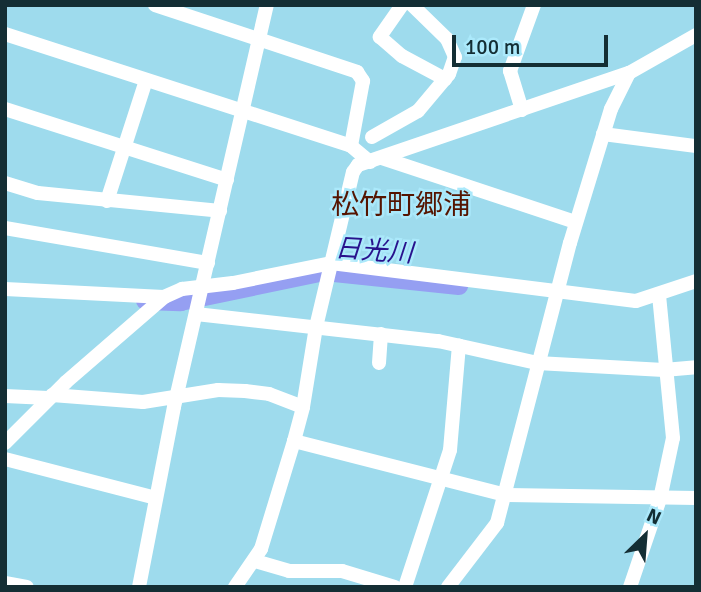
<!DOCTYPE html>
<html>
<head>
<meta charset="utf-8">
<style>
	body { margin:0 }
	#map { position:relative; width:701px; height:592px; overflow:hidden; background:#9edbed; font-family:Signika,"Noto Sans JP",sans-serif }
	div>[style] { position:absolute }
	.river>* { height:19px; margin:-9.5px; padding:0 9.5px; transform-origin:9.5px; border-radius:9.5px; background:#959ff2 }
	.minor>* { height:14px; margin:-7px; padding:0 7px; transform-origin:7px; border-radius:7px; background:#fff }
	span { translate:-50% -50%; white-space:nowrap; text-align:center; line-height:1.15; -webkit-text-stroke:5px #abe9fb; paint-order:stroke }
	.water-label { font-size:26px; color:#28128c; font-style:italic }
	.quarter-label { font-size:28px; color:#551400 }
	.frame { position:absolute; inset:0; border:7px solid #142e34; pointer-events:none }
	.north { position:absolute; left:610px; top:501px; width:70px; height:70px; -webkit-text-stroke:5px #abe9fb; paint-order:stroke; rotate:25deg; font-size:19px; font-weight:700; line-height:28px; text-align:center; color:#142e34 }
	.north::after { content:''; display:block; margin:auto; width:24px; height:32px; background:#142e34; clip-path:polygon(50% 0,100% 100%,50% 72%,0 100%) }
	.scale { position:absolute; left:452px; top:35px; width:156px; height:32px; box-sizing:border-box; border:4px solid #142e34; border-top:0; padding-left:9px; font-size:21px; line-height:24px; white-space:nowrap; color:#142e34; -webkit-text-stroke:5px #abe9fb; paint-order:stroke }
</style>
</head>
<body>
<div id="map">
	<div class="river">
		<div style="left:145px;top:300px;width:35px;rotate:2deg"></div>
		<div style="left:180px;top:301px;width:147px;rotate:-11.8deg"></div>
		<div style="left:324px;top:271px;width:135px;rotate:6deg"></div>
	</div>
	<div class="minor">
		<div style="left:155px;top:5px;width:213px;rotate:18.3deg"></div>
		<div style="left:357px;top:72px;width:11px;rotate:56deg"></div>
		<div style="left:363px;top:81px;width:66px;rotate:100.5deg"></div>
		<div style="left:402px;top:5px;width:39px;rotate:125deg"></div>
		<div style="left:380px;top:37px;width:29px;rotate:41deg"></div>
		<div style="left:402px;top:56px;width:49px;rotate:28.1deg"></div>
		<div style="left:5px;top:34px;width:364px;rotate:17.9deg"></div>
		<div style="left:351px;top:146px;width:25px;rotate:40deg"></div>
		<div style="left:5px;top:109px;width:233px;rotate:17.7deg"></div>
		<div style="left:522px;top:110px;width:41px;rotate:-107.1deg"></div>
		<div style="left:510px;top:71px;width:70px;rotate:-70deg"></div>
		<div style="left:603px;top:134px;width:94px;rotate:7.4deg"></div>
		<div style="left:372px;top:137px;width:53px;rotate:-29.5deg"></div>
		<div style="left:418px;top:111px;width:48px;rotate:-50deg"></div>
		<div style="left:449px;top:74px;width:18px;rotate:-71deg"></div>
		<div style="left:455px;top:57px;width:20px;rotate:-114deg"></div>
		<div style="left:447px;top:39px;width:49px;rotate:-135.8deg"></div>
		<div style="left:382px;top:158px;width:204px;rotate:18.3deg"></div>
		<div style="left:5px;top:183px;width:34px;rotate:17deg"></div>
		<div style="left:38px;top:193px;width:183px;rotate:5.6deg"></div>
		<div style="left:107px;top:201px;width:127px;rotate:-72.1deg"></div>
		<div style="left:5px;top:228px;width:206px;rotate:9.8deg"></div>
		<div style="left:5px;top:289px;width:159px;rotate:2.9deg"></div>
		<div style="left:196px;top:314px;width:244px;rotate:6.4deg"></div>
		<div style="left:438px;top:341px;width:101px;rotate:12.5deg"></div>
		<div style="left:537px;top:363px;width:127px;rotate:3.2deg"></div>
		<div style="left:664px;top:370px;width:32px;rotate:-5deg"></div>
		<div style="left:379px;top:363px;width:29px;rotate:-86deg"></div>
		<div style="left:52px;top:395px;width:91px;rotate:4.4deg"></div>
		<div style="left:143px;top:402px;width:76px;rotate:-9.1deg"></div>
		<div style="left:218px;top:390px;width:27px;rotate:2deg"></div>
		<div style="left:245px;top:391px;width:24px;rotate:7deg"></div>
		<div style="left:269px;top:394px;width:36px;rotate:21deg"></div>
		<div style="left:5px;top:396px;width:43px;rotate:2.7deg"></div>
		<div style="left:294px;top:441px;width:219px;rotate:14.3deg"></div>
		<div style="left:506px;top:495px;width:190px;rotate:0.9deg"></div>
		<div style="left:5px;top:443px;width:86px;rotate:-45deg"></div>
		<div style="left:66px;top:382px;width:130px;rotate:-40.9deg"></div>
		<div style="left:164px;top:297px;width:20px;rotate:-24deg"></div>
		<div style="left:182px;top:289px;width:51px;rotate:-6.7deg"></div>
		<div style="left:233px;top:283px;width:100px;rotate:-11.5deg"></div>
		<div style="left:331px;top:263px;width:307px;rotate:7.1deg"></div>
		<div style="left:636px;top:301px;width:63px;rotate:-18.4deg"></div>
		<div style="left:5px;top:459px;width:156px;rotate:14.5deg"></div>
		<div style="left:255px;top:561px;width:35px;rotate:16deg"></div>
		<div style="left:289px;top:571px;width:53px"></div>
		<div style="left:342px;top:571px;width:55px;rotate:16.8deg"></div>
		<div style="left:5px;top:583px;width:22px;rotate:10deg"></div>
		<div style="left:139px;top:587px;width:183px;rotate:-79deg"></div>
		<div style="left:174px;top:407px;width:413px;rotate:-77deg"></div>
		<div style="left:235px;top:587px;width:46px;rotate:-55.6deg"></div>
		<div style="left:261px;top:549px;width:113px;rotate:-73deg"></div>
		<div style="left:294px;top:441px;width:35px;rotate:-75deg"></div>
		<div style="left:303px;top:407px;width:81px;rotate:-80.8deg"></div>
		<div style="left:316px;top:327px;width:159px;rotate:-76.6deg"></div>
		<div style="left:353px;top:172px;width:9px;rotate:-54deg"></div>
		<div style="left:358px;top:165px;width:286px;rotate:-18.8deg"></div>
		<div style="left:629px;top:73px;width:77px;rotate:-29.6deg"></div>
		<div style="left:405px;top:587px;width:144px;rotate:-71.8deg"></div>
		<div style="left:450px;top:450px;width:105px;rotate:-85.1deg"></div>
		<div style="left:448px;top:587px;width:81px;rotate:-52.6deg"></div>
		<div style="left:497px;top:523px;width:289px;rotate:-75.4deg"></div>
		<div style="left:570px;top:243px;width:140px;rotate:-73deg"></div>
		<div style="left:611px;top:109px;width:40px;rotate:-63.4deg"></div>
		<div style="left:630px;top:587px;width:93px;rotate:-71.2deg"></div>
		<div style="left:660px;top:499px;width:62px;rotate:-78deg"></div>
		<div style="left:673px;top:438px;width:144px;rotate:-95.6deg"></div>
	</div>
	<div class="water-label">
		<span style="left:374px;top:252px;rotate:4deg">日光川</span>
	</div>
	<div class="quarter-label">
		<span style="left:401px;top:205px">松竹町郷浦</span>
	</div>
	<div class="frame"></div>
	<div class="north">N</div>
	<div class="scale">100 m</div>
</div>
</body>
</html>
